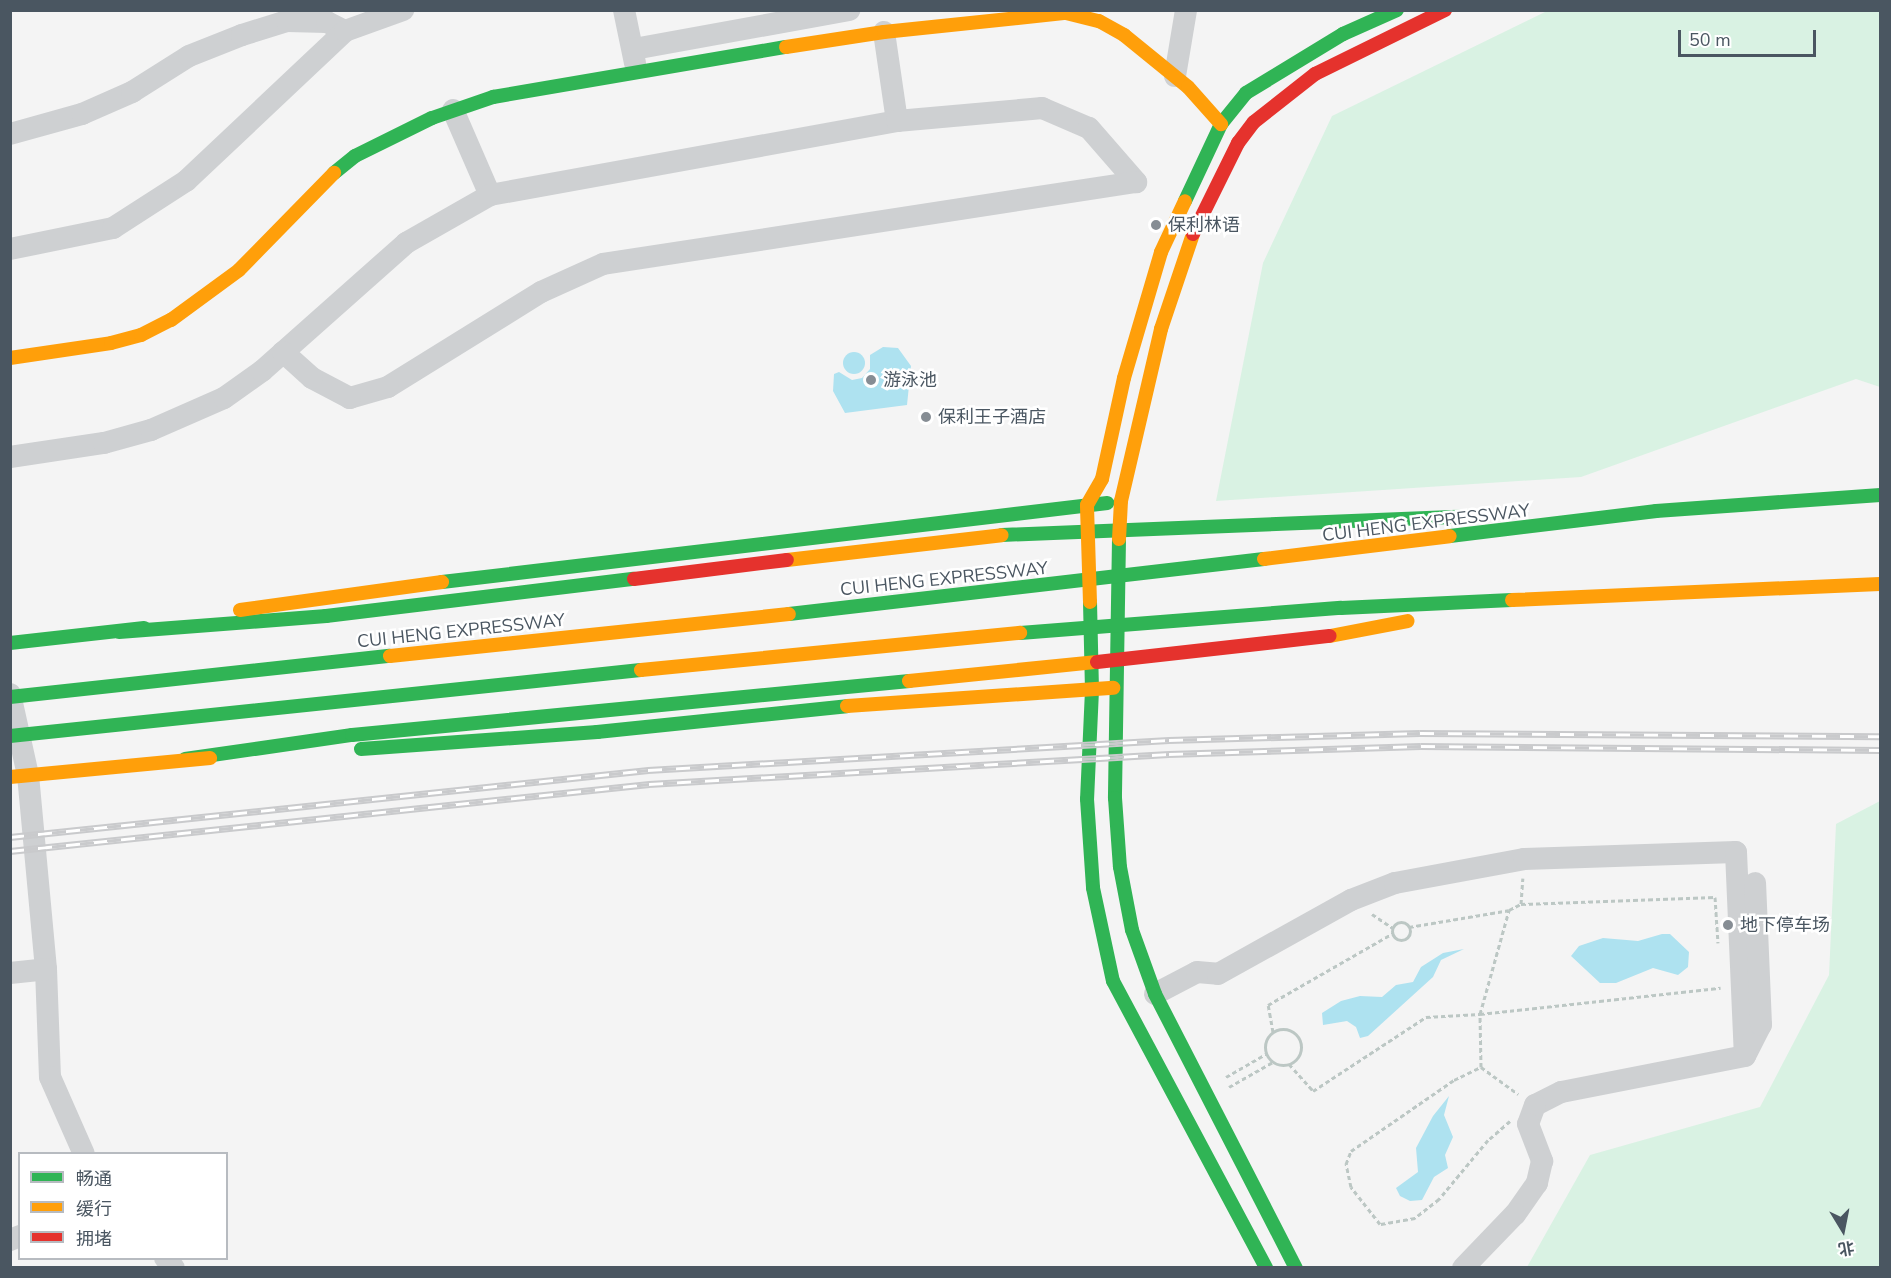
<!DOCTYPE html>
<html>
<head>
<meta charset="utf-8">
<style>
	body { margin:0 }
	#map { position:relative; width:1891px; height:1278px; overflow:hidden; background:#f4f4f4; font-family:"Nunito Sans","Noto Sans SC",sans-serif }
	div>[style] { position:absolute }
	.green>* { inset:0; background:#d9f2e3 }
	.water>* { inset:0; background:#aee2f0 }
	.round { border-radius:50% }
	.path>* { height:3px; margin-top:-1.5px; transform-origin:0; background:repeating-linear-gradient(90deg,#bcc7c4 0 4.5px,transparent 0 7.5px) }
	.path>.ring { margin:-1.5px; padding:0; box-sizing:content-box; background:none; border:3px solid #bcc7c4; border-radius:50% }
	.street>* { height:22px; margin:-11px; padding:0 11px; transform-origin:11px; border-radius:11px; background:#ced0d2 }
	.fast>* { height:14px; margin:-7px; padding:0 7px; transform-origin:7px; border-radius:7px; background:#30b455 }
	.slow>* { height:14px; margin:-7px; padding:0 7px; transform-origin:7px; border-radius:7px; background:#ff9f0a }
	.jam>* { height:14px; margin:-7px; padding:0 7px; transform-origin:7px; border-radius:7px; background:#e5322d }
	.rail>* { height:7px; margin-top:-3.5px; transform-origin:0; background:repeating-linear-gradient(90deg,#fff 0 14px,#c9cacc 0 28px); box-sizing:border-box; border-block:2px solid #c9cacc }
	.dots>* { width:16px; height:16px; translate:-50% -50%; box-sizing:border-box; border:3px solid #fff; border-radius:50% }
	span { translate:-50% -50%; white-space:nowrap; text-align:center; line-height:1.15; -webkit-text-stroke:5px #fff; paint-order:stroke }
	.poi-label { font-size:18px; color:#4a5661 }
	.left { translate:0 -50%; text-align:left }
	.street-label { font-size:18px; color:#4a5661 }
	.frame { position:absolute; inset:0; border:12px solid #4a5661; pointer-events:none }
	.legend { position:absolute; left:18px; top:1152px; width:210px; height:108px; box-sizing:border-box; background:#fff; border:2px solid #b7bbc0; margin:0; padding:8px 10px; list-style:none; font-size:18px; color:#4a5661 }
	.legend li { display:flex; align-items:center; gap:12px; height:30px }
	.legend b { width:30px; border:2px solid #b7bbc0 }
	.north { position:absolute; left:1813px; top:1200px; width:60px; height:60px; -webkit-text-stroke:4px #fff; paint-order:stroke; rotate:170deg; font-size:16px; font-weight:700; line-height:24px; text-align:center; color:#4a5661 }
	.north::after { content:''; display:block; margin:auto; width:21px; height:27px; background:#4a5661; clip-path:polygon(50% 0,100% 100%,50% 72%,0 100%) }
	.scale { position:absolute; left:1678px; top:30px; width:138px; height:27px; box-sizing:border-box; border:3px solid #4a5661; border-top:0; padding-left:8px; font-size:18px; line-height:21px; white-space:nowrap; color:#4a5661; -webkit-text-stroke:4px #fff; paint-order:stroke }
</style>
</head>
<body>
<div id="map">
	<div class="green">
		<div style="clip-path:polygon(1547px 11px,1880px 11px,1880px 387px,1856px 379px,1581px 477px,1216px 501px,1263px 263px,1332px 116px)"></div>
		<div style="clip-path:polygon(1880px 801px,1880px 1267px,1527px 1267px,1590px 1155px,1760px 1107px,1829px 975px,1836px 824px)"></div>
	</div>
	<div class="water">
		<div style="clip-path:polygon(883px 347px,898px 348px,911px 366px,907px 405px,845px 413px,833px 391px,834px 374px,839px 372px,852px 380px,862px 378px,870px 369px,870px 355px)"></div>
		<div class="round" style="left:843px;top:352px;width:22px;height:22px"></div>
		<div style="clip-path:polygon(1662px 934px,1670px 934px,1689px 952px,1688px 967px,1678px 975px,1653px 968px,1616px 983px,1600px 983px,1571px 956px,1579px 946px,1603px 938px,1638px 941px)"></div>
		<div style="clip-path:polygon(1464px 949px,1441px 960px,1433px 977px,1368px 1036px,1360px 1038px,1356px 1027px,1347px 1021px,1323px 1025px,1322px 1013px,1341px 1001px,1360px 996px,1382px 997px,1396px 985px,1413px 982px,1421px 967px,1443px 953px)"></div>
		<div style="clip-path:polygon(1449px 1096px,1444px 1115px,1453px 1137px,1445px 1155px,1448px 1168px,1434px 1177px,1422px 1200px,1410px 1201px,1400px 1196px,1396px 1188px,1418px 1172px,1416px 1148px,1433px 1116px)"></div>
	</div>
	<div class="path">
		<div style="left:1521px;top:904px;width:26px;rotate:-86deg"></div>
		<div style="left:1372px;top:914px;width:25px;rotate:34deg"></div>
		<div class="ring" style="left:1392px;top:922px;width:15px;height:15px"></div>
		<div style="left:1409px;top:927px;width:101px;rotate:-9.6deg"></div>
		<div style="left:1509px;top:910px;width:13px;rotate:-27deg"></div>
		<div style="left:1521px;top:904px;width:194px;rotate:-2.1deg"></div>
		<div style="left:1715px;top:897px;width:46px;rotate:86.3deg"></div>
		<div class="ring" style="left:1265px;top:1029px;width:33px;height:33px"></div>
		<div style="left:1273px;top:1032px;width:27px;rotate:-100deg"></div>
		<div style="left:1268px;top:1005px;width:144px;rotate:-29.9deg"></div>
		<div style="left:1289px;top:1064px;width:36px;rotate:48deg"></div>
		<div style="left:1313px;top:1091px;width:135px;rotate:-33.2deg"></div>
		<div style="left:1426px;top:1017px;width:54px;rotate:-3.2deg"></div>
		<div style="left:1480px;top:1014px;width:108px;rotate:-74.4deg"></div>
		<div style="left:1481px;top:1067px;width:46px;rotate:36.1deg"></div>
		<div style="left:1226px;top:1077px;width:46px;rotate:-29.9deg"></div>
		<div style="left:1229px;top:1087px;width:51px;rotate:-29.6deg"></div>
		<div style="left:1510px;top:1121px;width:29px;rotate:139deg"></div>
		<div style="left:1488px;top:1140px;width:77px;rotate:129.7deg"></div>
		<div style="left:1439px;top:1199px;width:31px;rotate:142deg"></div>
		<div style="left:1415px;top:1218px;width:36px;rotate:170deg"></div>
		<div style="left:1380px;top:1224px;width:47px;rotate:-128.1deg"></div>
		<div style="left:1351px;top:1187px;width:24px;rotate:-102deg"></div>
		<div style="left:1346px;top:1164px;width:14px;rotate:-69deg"></div>
		<div style="left:1351px;top:1151px;width:125px;rotate:-34.6deg"></div>
		<div style="left:1454px;top:1080px;width:30px;rotate:-26deg"></div>
		<div style="left:1481px;top:1067px;width:53px;rotate:-91.1deg"></div>
		<div style="left:1480px;top:1014px;width:242px;rotate:-6.2deg"></div>
	</div>
	<div class="street">
		<div style="left:624px;top:10px;width:54px;rotate:78.3deg"></div>
		<div style="left:884px;top:32px;width:90px;rotate:81.7deg"></div>
		<div style="left:634px;top:49px;width:219px;rotate:-10.3deg"></div>
		<div style="left:1175px;top:76px;width:67px;rotate:-80.5deg"></div>
		<div style="left:453px;top:110px;width:93px;rotate:66.5deg"></div>
		<div style="left:10px;top:134px;width:75px;rotate:-15.5deg"></div>
		<div style="left:82px;top:114px;width:55px;rotate:-23.7deg"></div>
		<div style="left:132px;top:92px;width:67px;rotate:-32.3deg"></div>
		<div style="left:189px;top:56px;width:57px;rotate:-21.6deg"></div>
		<div style="left:242px;top:35px;width:47px;rotate:-17.3deg"></div>
		<div style="left:287px;top:21px;width:40px;rotate:1.4deg"></div>
		<div style="left:327px;top:22px;width:20px;rotate:27deg"></div>
		<div style="left:10px;top:249px;width:105px;rotate:-11.5deg"></div>
		<div style="left:113px;top:228px;width:87px;rotate:-32.8deg"></div>
		<div style="left:186px;top:181px;width:219px;rotate:-43.3deg"></div>
		<div style="left:345px;top:31px;width:62px;rotate:-19.9deg"></div>
		<div style="left:10px;top:457px;width:95px;rotate:-8.5deg"></div>
		<div style="left:104px;top:443px;width:49px;rotate:-15.5deg"></div>
		<div style="left:151px;top:430px;width:80px;rotate:-23.7deg"></div>
		<div style="left:224px;top:398px;width:47px;rotate:-35.4deg"></div>
		<div style="left:262px;top:371px;width:193px;rotate:-41.6deg"></div>
		<div style="left:406px;top:243px;width:97px;rotate:-29.7deg"></div>
		<div style="left:490px;top:195px;width:414px;rotate:-10.3deg"></div>
		<div style="left:897px;top:121px;width:146px;rotate:-5.1deg"></div>
		<div style="left:1042px;top:108px;width:51px;rotate:23.1deg"></div>
		<div style="left:1089px;top:128px;width:72px;rotate:49deg"></div>
		<div style="left:1136px;top:182px;width:539px;rotate:171.25deg"></div>
		<div style="left:603px;top:264px;width:68px;rotate:155.7deg"></div>
		<div style="left:541px;top:292px;width:180px;rotate:148.2deg"></div>
		<div style="left:388px;top:387px;width:40px;rotate:164deg"></div>
		<div style="left:350px;top:398px;width:43px;rotate:-152.2deg"></div>
		<div style="left:312px;top:378px;width:39px;rotate:-138deg"></div>
		<div style="left:10px;top:694px;width:83px;rotate:77.5deg"></div>
		<div style="left:28px;top:775px;width:195px;rotate:84.7deg"></div>
		<div style="left:46px;top:969px;width:108px;rotate:87.9deg"></div>
		<div style="left:50px;top:1077px;width:84px;rotate:66.2deg"></div>
		<div style="left:10px;top:973px;width:36px;rotate:-6deg"></div>
		<div style="left:1155px;top:994px;width:47px;rotate:-27.6deg"></div>
		<div style="left:1197px;top:972px;width:21px;rotate:5deg"></div>
		<div style="left:1218px;top:974px;width:152px;rotate:-29.1deg"></div>
		<div style="left:1351px;top:900px;width:47px;rotate:-21.1deg"></div>
		<div style="left:1395px;top:883px;width:131px;rotate:-10.5deg"></div>
		<div style="left:1524px;top:859px;width:212px;rotate:-1.9deg"></div>
		<div style="left:1736px;top:852px;width:204px;rotate:87.5deg"></div>
		<div style="left:1745px;top:1056px;width:187px;rotate:168.9deg"></div>
		<div style="left:1561px;top:1092px;width:29px;rotate:153deg"></div>
		<div style="left:1535px;top:1105px;width:20px;rotate:110deg"></div>
		<div style="left:1528px;top:1124px;width:40px;rotate:69deg"></div>
		<div style="left:1542px;top:1161px;width:23px;rotate:103deg"></div>
		<div style="left:1537px;top:1183px;width:38px;rotate:125deg"></div>
		<div style="left:1515px;top:1214px;width:75px;rotate:133.9deg"></div>
		<div style="left:1746px;top:1054px;width:33px;rotate:-63deg"></div>
		<div style="left:1761px;top:1025px;width:142px;rotate:-92.4deg"></div>
		<div style="left:10px;top:1240px;width:11px;rotate:-22deg"></div>
		<div style="left:165px;top:1258px;width:13px;rotate:48deg"></div>
	</div>
	<div class="fast">
		<div style="left:334px;top:173px;width:27px;rotate:-39deg"></div>
		<div style="left:355px;top:156px;width:86px;rotate:-26.3deg"></div>
		<div style="left:432px;top:118px;width:65px;rotate:-19deg"></div>
		<div style="left:493px;top:97px;width:297px;rotate:-9.7deg"></div>
		<div style="left:1185px;top:201px;width:85px;rotate:-64.9deg"></div>
		<div style="left:1221px;top:124px;width:40px;rotate:-51deg"></div>
		<div style="left:1246px;top:93px;width:114px;rotate:-31.3deg"></div>
		<div style="left:1343px;top:34px;width:59px;rotate:-24deg"></div>
		<div style="left:1002px;top:535px;width:469px;rotate:-2.3deg"></div>
		<div style="left:1450px;top:536px;width:208px;rotate:-6.9deg"></div>
		<div style="left:1656px;top:511px;width:225px;rotate:-4.1deg"></div>
		<div style="left:1119px;top:539px;width:259px;rotate:90.9deg"></div>
		<div style="left:1115px;top:798px;width:69px;rotate:85.9deg"></div>
		<div style="left:1120px;top:867px;width:64px;rotate:79.2deg"></div>
		<div style="left:1132px;top:930px;width:68px;rotate:70.2deg"></div>
		<div style="left:1155px;top:994px;width:308px;rotate:62.8deg"></div>
		<div style="left:442px;top:582px;width:670px;rotate:-6.77deg"></div>
		<div style="left:1090px;top:602px;width:88px;rotate:88.7deg"></div>
		<div style="left:1092px;top:690px;width:109px;rotate:92.6deg"></div>
		<div style="left:1087px;top:799px;width:89px;rotate:86.1deg"></div>
		<div style="left:1093px;top:888px;width:95px;rotate:77.9deg"></div>
		<div style="left:1113px;top:981px;width:325px;rotate:61.9deg"></div>
		<div style="left:789px;top:614px;width:478px;rotate:-6.6deg"></div>
		<div style="left:119px;top:632px;width:208px;rotate:-4.4deg"></div>
		<div style="left:326px;top:616px;width:310px;rotate:-6.9deg"></div>
		<div style="left:1020px;top:633px;width:322px;rotate:-4.5deg"></div>
		<div style="left:1341px;top:608px;width:171px;rotate:-2.7deg"></div>
		<div style="left:10px;top:643px;width:135px;rotate:-6.4deg"></div>
		<div style="left:10px;top:697px;width:382px;rotate:-6.2deg"></div>
		<div style="left:10px;top:736px;width:634px;rotate:-5.97deg"></div>
		<div style="left:361px;top:749px;width:237px;rotate:-4.1deg"></div>
		<div style="left:597px;top:732px;width:251px;rotate:-5.9deg"></div>
		<div style="left:185px;top:759px;width:169px;rotate:-8.2deg"></div>
		<div style="left:352px;top:735px;width:560px;rotate:-5.54deg"></div>
	</div>
	<div class="slow">
		<div style="left:786px;top:47px;width:99px;rotate:-8.7deg"></div>
		<div style="left:884px;top:32px;width:183px;rotate:-6deg"></div>
		<div style="left:1066px;top:13px;width:34px;rotate:14deg"></div>
		<div style="left:1099px;top:21px;width:29px;rotate:29deg"></div>
		<div style="left:1124px;top:35px;width:82px;rotate:39.1deg"></div>
		<div style="left:1188px;top:87px;width:50px;rotate:48.3deg"></div>
		<div style="left:10px;top:358px;width:102px;rotate:-8.4deg"></div>
		<div style="left:111px;top:343px;width:31px;rotate:-15deg"></div>
		<div style="left:141px;top:335px;width:34px;rotate:-27deg"></div>
		<div style="left:171px;top:320px;width:84px;rotate:-36.3deg"></div>
		<div style="left:239px;top:270px;width:136px;rotate:-45.6deg"></div>
		<div style="left:1119px;top:539px;width:38px;rotate:-87deg"></div>
		<div style="left:1121px;top:501px;width:177px;rotate:-76.9deg"></div>
		<div style="left:1161px;top:329px;width:100px;rotate:-71.4deg"></div>
		<div style="left:1264px;top:559px;width:187px;rotate:-7deg"></div>
		<div style="left:787px;top:560px;width:216px;rotate:-6.6deg"></div>
		<div style="left:1512px;top:600px;width:368px;rotate:-2.5deg"></div>
		<div style="left:1090px;top:602px;width:97px;rotate:-91.8deg"></div>
		<div style="left:1087px;top:505px;width:30px;rotate:-60deg"></div>
		<div style="left:1102px;top:479px;width:103px;rotate:-77.7deg"></div>
		<div style="left:1124px;top:378px;width:131px;rotate:-73.6deg"></div>
		<div style="left:1161px;top:252px;width:56px;rotate:-64.8deg"></div>
		<div style="left:240px;top:610px;width:204px;rotate:-7.9deg"></div>
		<div style="left:1330px;top:636px;width:79px;rotate:-10.9deg"></div>
		<div style="left:390px;top:656px;width:401px;rotate:-6deg"></div>
		<div style="left:641px;top:670px;width:381px;rotate:-5.6deg"></div>
		<div style="left:909px;top:681px;width:189px;rotate:-5.8deg"></div>
		<div style="left:847px;top:706px;width:267px;rotate:-3.9deg"></div>
		<div style="left:10px;top:777px;width:201px;rotate:-5.4deg"></div>
	</div>
	<div class="jam">
		<div style="left:1193px;top:234px;width:102px;rotate:-63.7deg"></div>
		<div style="left:1238px;top:143px;width:26px;rotate:-53deg"></div>
		<div style="left:1254px;top:122px;width:78px;rotate:-38.2deg"></div>
		<div style="left:1315px;top:74px;width:145px;rotate:-26.2deg"></div>
		<div style="left:634px;top:579px;width:154px;rotate:-7.1deg"></div>
		<div style="left:1097px;top:662px;width:234px;rotate:-6.4deg"></div>
	</div>
	<div class="rail">
		<div style="left:10px;top:837px;width:642px;rotate:-5.99deg"></div>
		<div style="left:648px;top:770px;width:522px;rotate:-3.3deg"></div>
		<div style="left:1169px;top:740px;width:251px;rotate:-1.6deg"></div>
		<div style="left:1420px;top:733px;width:460px;rotate:0.4deg"></div>
		<div style="left:10px;top:851px;width:643px;rotate:-5.99deg"></div>
		<div style="left:649px;top:784px;width:521px;rotate:-3.3deg"></div>
		<div style="left:1169px;top:754px;width:252px;rotate:-1.8deg"></div>
		<div style="left:1421px;top:746px;width:459px;rotate:0.5deg"></div>
	</div>
	<div class="dots">
		<div style="left:1156px;top:225px;background:#868d94"></div>
		<div style="left:871px;top:380px;background:#868d94"></div>
		<div style="left:926px;top:417px;background:#868d94"></div>
		<div style="left:1728px;top:925px;background:#868d94"></div>
	</div>
	<div class="poi-label">
		<span class="left" style="left:1168px;top:225px">保利林语</span>
		<span class="left" style="left:883px;top:380px">游泳池</span>
		<span class="left" style="left:938px;top:417px">保利王子酒店</span>
		<span class="left" style="left:1740px;top:925px">地下停车场</span>
	</div>
	<div class="street-label">
		<span style="left:1426px;top:523px;rotate:-7deg">CUI HENG EXPRESSWAY</span>
		<span style="left:944px;top:579px;rotate:-6deg">CUI HENG EXPRESSWAY</span>
		<span style="left:461px;top:631px;rotate:-6deg">CUI HENG EXPRESSWAY</span>
	</div>
	<div class="frame"></div>
	<ul class="legend">
	<li><b style="height:8px;background:#30b455"></b>畅通</li>
	<li><b style="height:8px;background:#ff9f0a"></b>缓行</li>
	<li><b style="height:8px;background:#e5322d"></b>拥堵</li>
	</ul>
	<div class="north">北</div>
	<div class="scale">50 m</div>
</div>
</body>
</html>
